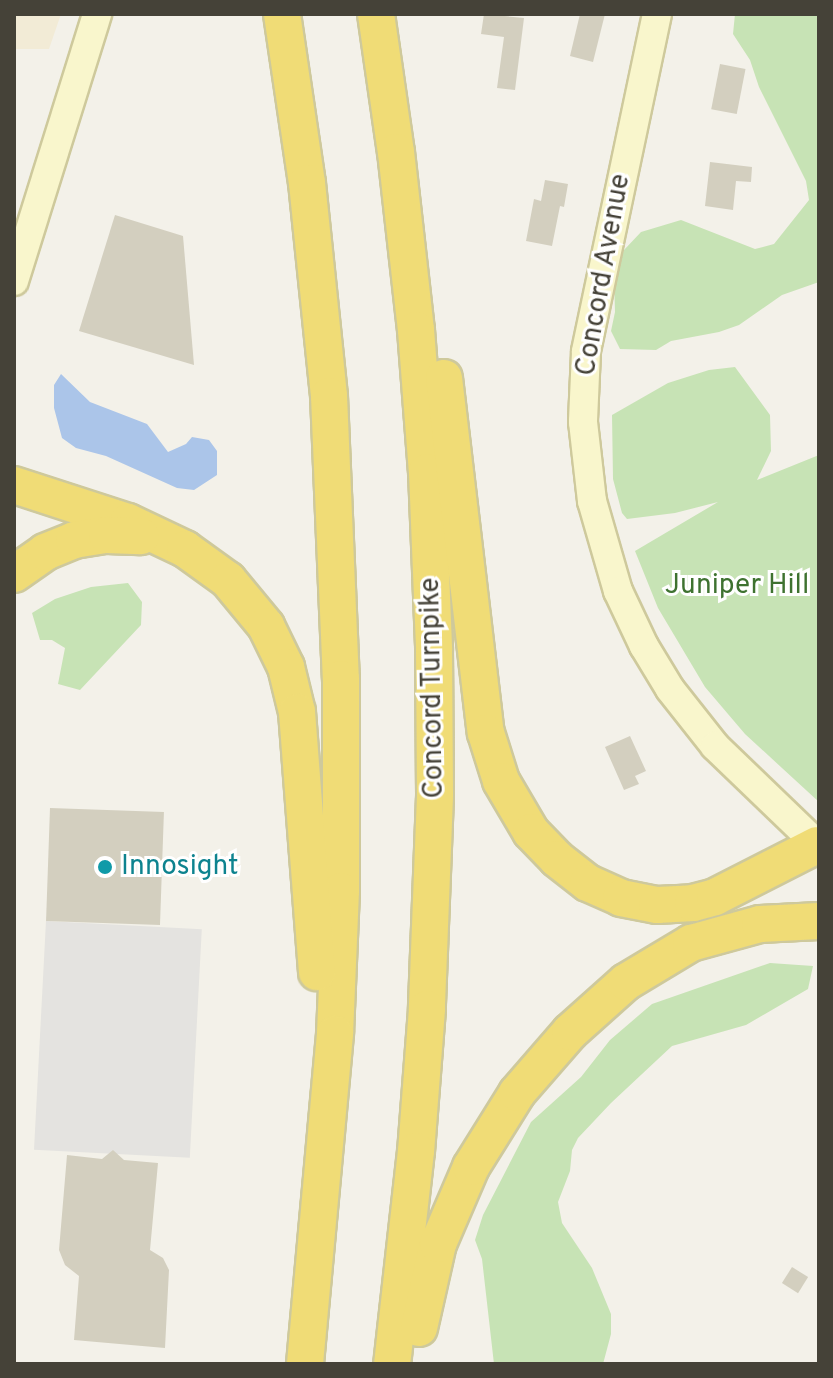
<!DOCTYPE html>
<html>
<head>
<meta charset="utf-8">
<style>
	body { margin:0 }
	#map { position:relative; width:833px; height:1378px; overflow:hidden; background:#f3f1e9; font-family:Overpass,sans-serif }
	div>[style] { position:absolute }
	.commercial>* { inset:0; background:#f2ebd6 }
	.green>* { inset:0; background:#c7e3b5 }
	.parking>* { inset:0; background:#e4e3e0; transform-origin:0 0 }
	.water>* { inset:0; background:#abc5e9 }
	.building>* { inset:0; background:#d3cfbf; transform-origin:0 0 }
	.roads { filter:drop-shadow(2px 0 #cec99c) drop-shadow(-2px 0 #cec99c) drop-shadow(0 2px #cec99c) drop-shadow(0 -2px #cec99c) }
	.secondary>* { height:28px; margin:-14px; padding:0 14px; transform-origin:14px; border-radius:14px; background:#f9f6cc }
	.highway>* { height:36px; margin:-18px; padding:0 18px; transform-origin:18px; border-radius:18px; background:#f0dc76 }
	.dots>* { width:22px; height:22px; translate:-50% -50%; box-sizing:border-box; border:4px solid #fff; border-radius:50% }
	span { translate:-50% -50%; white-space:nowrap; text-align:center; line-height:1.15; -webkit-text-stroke:6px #fff; paint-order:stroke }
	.street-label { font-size:28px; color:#454238 }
	.park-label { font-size:28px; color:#3e7230 }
	.culture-label { font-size:28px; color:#0d838f }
	.left { translate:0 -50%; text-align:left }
	.frame { position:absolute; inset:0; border:16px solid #454238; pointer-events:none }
</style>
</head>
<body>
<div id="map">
	<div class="commercial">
		<div style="clip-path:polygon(14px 14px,61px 14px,49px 49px,14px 49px)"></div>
	</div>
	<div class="green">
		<div style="clip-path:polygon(735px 14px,819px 14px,819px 282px,782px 295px,739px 325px,719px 332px,671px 341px,656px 350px,620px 349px,611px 331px,615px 312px,614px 276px,624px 250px,641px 232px,681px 220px,755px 249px,774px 244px,809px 200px,806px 181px,759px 87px,750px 60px,733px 34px)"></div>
		<div style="clip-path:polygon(735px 367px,770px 415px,771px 451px,757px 480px,819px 455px,819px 802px,745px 734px,705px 687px,658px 608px,635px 551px,718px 502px,675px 513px,627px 519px,622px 513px,613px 479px,612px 415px,668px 383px,709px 370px)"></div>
		<div style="clip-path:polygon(128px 583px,142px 602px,141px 625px,80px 690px,58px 684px,65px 648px,52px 640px,40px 640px,32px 613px,55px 599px,91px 587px)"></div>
		<div style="clip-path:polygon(770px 963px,813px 966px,808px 989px,746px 1025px,672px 1046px,611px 1103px,578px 1138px,572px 1150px,570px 1171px,558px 1202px,562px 1223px,592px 1268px,611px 1314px,611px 1334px,603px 1364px,494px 1364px,482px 1259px,475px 1240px,483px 1215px,531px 1122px,581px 1077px,610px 1040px,652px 1004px)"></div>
	</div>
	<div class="parking">
		<div style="left:46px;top:921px;width:156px;height:229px;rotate:3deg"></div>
	</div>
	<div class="water">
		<div style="clip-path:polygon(61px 374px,90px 402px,147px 424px,168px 452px,186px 444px,192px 437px,209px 440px,217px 451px,217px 475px,194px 490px,177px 488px,106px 456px,76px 448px,62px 438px,54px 408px,54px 385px)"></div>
	</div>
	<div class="building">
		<div style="clip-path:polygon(484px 14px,524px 18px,515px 90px,497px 88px,504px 37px,481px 34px)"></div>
		<div style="clip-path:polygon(580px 14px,605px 14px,593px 62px,570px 56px)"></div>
		<div style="left:720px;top:64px;width:26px;height:46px;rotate:11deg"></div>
		<div style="clip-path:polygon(710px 162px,752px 167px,751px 182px,736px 181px,733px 210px,705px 206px)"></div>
		<div style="clip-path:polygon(545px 180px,568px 184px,564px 207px,560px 206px,552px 246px,526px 241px,534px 199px,541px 201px)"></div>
		<div style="clip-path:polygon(115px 215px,183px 236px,194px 365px,79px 331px)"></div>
		<div style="clip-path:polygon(630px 736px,646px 771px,635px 776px,639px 784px,624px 790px,605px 747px)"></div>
		<div style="left:50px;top:808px;width:114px;height:113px;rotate:2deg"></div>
		<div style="clip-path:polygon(113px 1150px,124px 1160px,158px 1163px,150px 1250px,163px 1258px,169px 1270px,165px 1348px,74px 1340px,79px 1276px,65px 1265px,59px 1250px,67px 1155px,102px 1159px)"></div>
		<div style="left:792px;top:1267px;width:19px;height:19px;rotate:32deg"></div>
	</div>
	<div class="roads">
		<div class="secondary">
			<div style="left:657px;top:14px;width:345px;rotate:101.9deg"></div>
			<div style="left:586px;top:352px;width:70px;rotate:92.5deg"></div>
			<div style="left:583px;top:422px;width:80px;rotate:83.5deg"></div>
			<div style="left:592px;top:501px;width:94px;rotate:73.9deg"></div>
			<div style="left:618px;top:591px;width:61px;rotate:64.7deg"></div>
			<div style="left:644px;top:646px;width:50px;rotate:58.8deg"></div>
			<div style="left:670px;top:689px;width:73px;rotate:51.7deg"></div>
			<div style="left:715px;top:746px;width:144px;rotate:43.9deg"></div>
			<div style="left:14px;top:281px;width:280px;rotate:-72.7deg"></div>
		</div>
		<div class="highway">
			<div style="left:282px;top:14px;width:171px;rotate:81.6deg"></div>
			<div style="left:307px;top:183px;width:214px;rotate:84.1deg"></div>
			<div style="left:329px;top:396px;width:283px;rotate:87.6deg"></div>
			<div style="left:341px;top:679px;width:212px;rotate:90deg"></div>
			<div style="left:341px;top:891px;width:143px;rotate:92.4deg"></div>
			<div style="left:335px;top:1034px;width:331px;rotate:95.2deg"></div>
			<div style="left:376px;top:14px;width:139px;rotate:81.8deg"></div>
			<div style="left:396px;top:152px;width:179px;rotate:83.6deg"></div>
			<div style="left:416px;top:330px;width:142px;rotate:85.6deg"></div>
			<div style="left:427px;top:472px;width:178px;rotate:87.7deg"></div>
			<div style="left:434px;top:650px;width:146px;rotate:89.6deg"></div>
			<div style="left:435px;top:796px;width:213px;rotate:92.2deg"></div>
			<div style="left:427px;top:1009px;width:142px;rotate:94.4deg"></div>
			<div style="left:416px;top:1151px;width:214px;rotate:96.4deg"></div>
			<div style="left:444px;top:378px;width:357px;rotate:83.3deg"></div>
			<div style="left:486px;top:733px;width:50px;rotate:72.6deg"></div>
			<div style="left:501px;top:781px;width:59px;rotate:59.5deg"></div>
			<div style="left:531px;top:832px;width:37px;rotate:46deg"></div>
			<div style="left:557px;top:859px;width:39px;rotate:38deg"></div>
			<div style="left:588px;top:883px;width:36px;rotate:24deg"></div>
			<div style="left:621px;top:898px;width:37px;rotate:11deg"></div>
			<div style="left:657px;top:905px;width:36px;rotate:-3deg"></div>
			<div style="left:693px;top:903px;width:23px;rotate:-15deg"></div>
			<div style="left:715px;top:897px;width:114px;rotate:-27deg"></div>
			<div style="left:14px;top:485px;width:120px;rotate:18deg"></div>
			<div style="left:128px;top:522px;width:63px;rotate:25.3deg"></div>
			<div style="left:185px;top:549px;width:53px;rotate:35.8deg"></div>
			<div style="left:228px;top:580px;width:60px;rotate:50.4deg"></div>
			<div style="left:266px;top:626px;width:46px;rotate:64deg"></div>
			<div style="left:286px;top:667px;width:46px;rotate:76.3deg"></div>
			<div style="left:297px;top:712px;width:261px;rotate:85.6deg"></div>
			<div style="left:14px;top:574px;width:38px;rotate:-35deg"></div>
			<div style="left:45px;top:552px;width:31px;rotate:-22deg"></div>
			<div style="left:74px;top:540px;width:33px;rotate:-9deg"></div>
			<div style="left:107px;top:535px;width:34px;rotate:2deg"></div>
			<div style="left:419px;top:1328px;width:86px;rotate:-77.3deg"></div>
			<div style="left:438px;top:1244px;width:84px;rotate:-66.8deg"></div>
			<div style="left:471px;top:1167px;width:87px;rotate:-58.1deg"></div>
			<div style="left:517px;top:1093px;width:81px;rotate:-49deg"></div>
			<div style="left:570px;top:1032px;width:75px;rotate:-41.8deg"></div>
			<div style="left:626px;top:982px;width:76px;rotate:-31deg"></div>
			<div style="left:691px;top:943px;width:72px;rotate:-15.4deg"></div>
			<div style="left:760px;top:924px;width:59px;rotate:-2.9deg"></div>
		</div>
	</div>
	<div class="dots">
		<div style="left:105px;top:867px;background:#0f9aa8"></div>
	</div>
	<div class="street-label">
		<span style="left:604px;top:275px;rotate:-80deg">Concord Avenue</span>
		<span style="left:433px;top:688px;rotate:-91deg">Concord Turnpike</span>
	</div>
	<div class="park-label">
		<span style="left:737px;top:586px">Juniper Hill</span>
	</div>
	<div class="culture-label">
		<span class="left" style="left:121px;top:867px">Innosight</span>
	</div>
	<div class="frame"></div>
</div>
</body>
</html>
